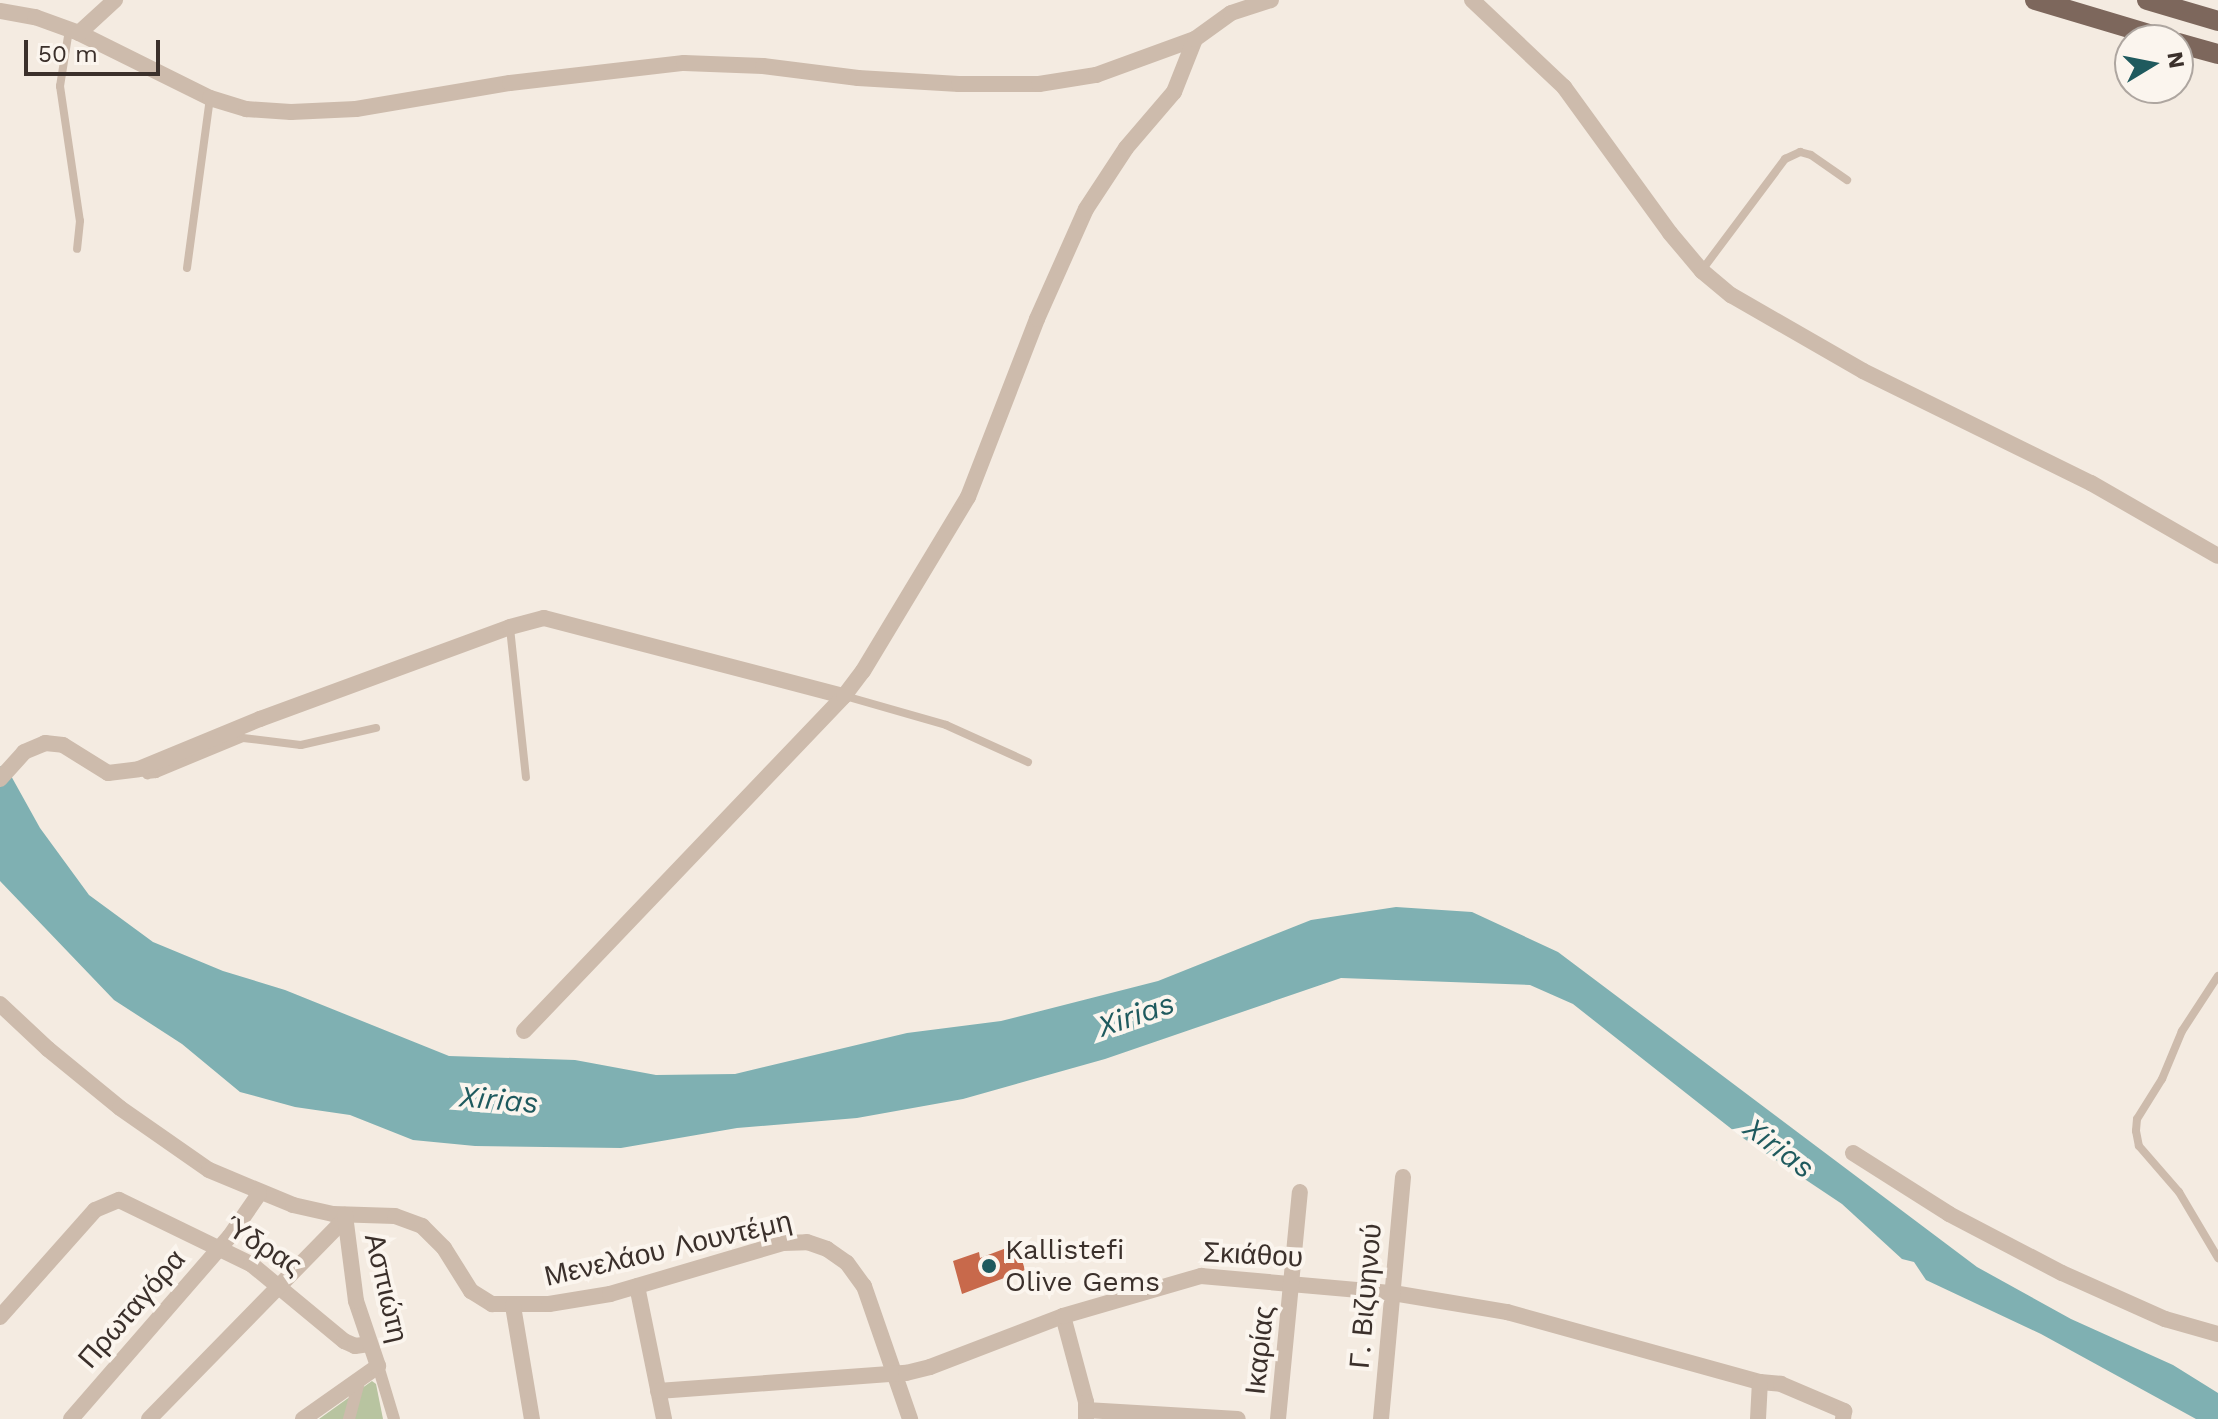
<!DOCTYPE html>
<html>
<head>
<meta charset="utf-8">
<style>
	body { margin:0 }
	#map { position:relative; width:2218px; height:1419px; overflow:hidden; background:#f4ebe1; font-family:"Work Sans",sans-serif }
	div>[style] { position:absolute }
	.green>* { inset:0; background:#b8c4a0 }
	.water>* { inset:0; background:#7fb0b2 }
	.building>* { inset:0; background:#c8694b }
	.service>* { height:8px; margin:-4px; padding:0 4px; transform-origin:4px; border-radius:4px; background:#cdbbac }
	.pedestrian>* { height:12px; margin:-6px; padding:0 6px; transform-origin:6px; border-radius:6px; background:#cdbbac }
	.minor>* { height:16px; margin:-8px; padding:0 8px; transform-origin:8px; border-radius:8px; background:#cdbbac }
	.primary>* { height:20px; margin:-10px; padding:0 10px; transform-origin:10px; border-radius:10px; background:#7d675c }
	.dots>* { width:22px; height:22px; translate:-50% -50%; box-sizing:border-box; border:4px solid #fbf5ee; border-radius:50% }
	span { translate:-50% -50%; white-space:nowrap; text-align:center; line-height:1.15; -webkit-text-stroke:8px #fbf5ee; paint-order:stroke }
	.street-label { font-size:28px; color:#3b302b }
	.poi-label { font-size:28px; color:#3b302b }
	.left { translate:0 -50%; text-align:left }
	.water-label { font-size:30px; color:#1f5a5e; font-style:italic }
	.north { position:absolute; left:2114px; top:24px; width:80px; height:80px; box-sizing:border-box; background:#fbf5ee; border:2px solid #aea6a0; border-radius:50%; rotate:80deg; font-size:22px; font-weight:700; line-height:32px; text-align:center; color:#3b302b }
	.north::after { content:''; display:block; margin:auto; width:28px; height:36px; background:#1f5a5e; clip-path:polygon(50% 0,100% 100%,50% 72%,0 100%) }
	.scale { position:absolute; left:24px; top:40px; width:136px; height:36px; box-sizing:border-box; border:4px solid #3b302b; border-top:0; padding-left:10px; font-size:24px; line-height:28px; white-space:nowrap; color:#3b302b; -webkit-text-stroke:6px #fbf5ee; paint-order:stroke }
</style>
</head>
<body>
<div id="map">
	<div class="green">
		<div style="clip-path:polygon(372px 1381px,376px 1384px,383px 1419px,319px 1419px)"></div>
	</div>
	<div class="water">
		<div style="clip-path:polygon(0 766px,10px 774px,40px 828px,89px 895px,153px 942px,223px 971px,285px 990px,449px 1056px,575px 1060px,656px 1075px,735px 1074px,907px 1033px,1001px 1021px,1158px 981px,1311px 920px,1396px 907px,1472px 912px,1558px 952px,1977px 1267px,2071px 1319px,2173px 1365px,2218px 1393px,2218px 1419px,2196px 1419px,2041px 1334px,1926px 1280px,1914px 1262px,1902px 1259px,1842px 1204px,1743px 1138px,1573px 1004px,1530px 985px,1341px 978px,1105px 1059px,963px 1099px,857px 1118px,737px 1128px,621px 1148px,475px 1146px,413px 1140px,350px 1115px,295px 1107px,240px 1092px,182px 1044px,114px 1000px,0 881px)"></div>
	</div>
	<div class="building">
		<div style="clip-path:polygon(1017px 1244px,1025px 1270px,962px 1294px,953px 1261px,979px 1252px,980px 1258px)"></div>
	</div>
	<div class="service">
		<div style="left:69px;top:30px;width:57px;rotate:99.1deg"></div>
		<div style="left:60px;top:86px;width:136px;rotate:81.6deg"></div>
		<div style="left:80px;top:221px;width:28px;rotate:96deg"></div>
		<div style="left:187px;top:268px;width:172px;rotate:-82.3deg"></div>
		<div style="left:1702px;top:270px;width:139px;rotate:-53.2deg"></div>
		<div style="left:1785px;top:159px;width:17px;rotate:-25deg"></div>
		<div style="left:1800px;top:152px;width:11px;rotate:15deg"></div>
		<div style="left:1811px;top:155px;width:44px;rotate:34.8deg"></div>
		<div style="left:510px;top:628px;width:150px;rotate:83.9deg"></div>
		<div style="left:845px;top:696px;width:105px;rotate:16deg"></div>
		<div style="left:946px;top:725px;width:90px;rotate:24.3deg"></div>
		<div style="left:140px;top:770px;width:9px;rotate:36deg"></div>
		<div style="left:147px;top:775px;width:9px;rotate:-6deg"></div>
		<div style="left:156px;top:774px;width:94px;rotate:-22.5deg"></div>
		<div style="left:243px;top:738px;width:58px;rotate:6.9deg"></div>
		<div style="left:301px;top:745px;width:77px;rotate:-12.8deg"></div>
		<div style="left:2218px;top:976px;width:66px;rotate:123.2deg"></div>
		<div style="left:2182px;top:1031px;width:52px;rotate:112.6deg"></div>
		<div style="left:2162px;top:1079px;width:47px;rotate:122deg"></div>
		<div style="left:2137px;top:1119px;width:12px;rotate:95deg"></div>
		<div style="left:2136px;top:1131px;width:15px;rotate:79deg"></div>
		<div style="left:2139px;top:1146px;width:61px;rotate:49deg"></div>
		<div style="left:2179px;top:1192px;width:77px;rotate:59.4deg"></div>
	</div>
	<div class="pedestrian">
		<div style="left:378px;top:1366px;width:55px;rotate:73.2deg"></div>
		<div style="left:349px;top:1419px;width:42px;rotate:-75deg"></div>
	</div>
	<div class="minor">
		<div style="left:1472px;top:0;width:127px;rotate:43.4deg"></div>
		<div style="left:1564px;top:87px;width:180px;rotate:54deg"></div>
		<div style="left:1670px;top:233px;width:50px;rotate:49.9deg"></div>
		<div style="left:1702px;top:271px;width:38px;rotate:40deg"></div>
		<div style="left:1731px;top:295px;width:152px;rotate:29.9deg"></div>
		<div style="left:1863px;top:371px;width:254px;rotate:26.2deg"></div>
		<div style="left:2091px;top:483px;width:146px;rotate:29.9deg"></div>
		<div style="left:0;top:11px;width:36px;rotate:10deg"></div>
		<div style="left:35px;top:17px;width:47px;rotate:20deg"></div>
		<div style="left:79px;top:33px;width:146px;rotate:26.4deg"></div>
		<div style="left:210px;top:98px;width:38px;rotate:17deg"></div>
		<div style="left:246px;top:109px;width:45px;rotate:3.8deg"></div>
		<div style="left:291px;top:112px;width:65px;rotate:-2.6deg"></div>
		<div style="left:356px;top:109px;width:156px;rotate:-9.6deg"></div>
		<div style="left:510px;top:83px;width:175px;rotate:-6.6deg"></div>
		<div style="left:684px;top:63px;width:79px;rotate:2.2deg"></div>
		<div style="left:763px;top:66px;width:96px;rotate:7.2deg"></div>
		<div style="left:858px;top:78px;width:101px;rotate:3.4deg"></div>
		<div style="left:959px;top:84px;width:80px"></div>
		<div style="left:1039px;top:84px;width:58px;rotate:-9deg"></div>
		<div style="left:1096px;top:75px;width:105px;rotate:-20deg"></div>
		<div style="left:79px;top:33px;width:49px;rotate:-42.5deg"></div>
		<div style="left:0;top:779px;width:36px;rotate:-48deg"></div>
		<div style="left:24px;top:752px;width:23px;rotate:-23deg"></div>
		<div style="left:45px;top:743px;width:18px;rotate:6deg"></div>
		<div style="left:63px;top:745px;width:53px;rotate:31.9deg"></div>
		<div style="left:108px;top:773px;width:31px;rotate:-7deg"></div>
		<div style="left:139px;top:769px;width:131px;rotate:-22.5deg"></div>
		<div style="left:260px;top:719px;width:266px;rotate:-20.2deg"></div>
		<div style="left:510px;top:627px;width:35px;rotate:-15deg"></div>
		<div style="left:544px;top:618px;width:310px;rotate:14.6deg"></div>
		<div style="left:0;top:1004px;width:66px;rotate:43.2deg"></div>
		<div style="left:48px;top:1049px;width:93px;rotate:39.3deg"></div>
		<div style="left:120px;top:1108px;width:108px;rotate:34.9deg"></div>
		<div style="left:209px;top:1170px;width:91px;rotate:22.6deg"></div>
		<div style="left:293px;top:1205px;width:41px;rotate:12.7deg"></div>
		<div style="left:333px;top:1214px;width:62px;rotate:1.8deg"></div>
		<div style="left:395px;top:1216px;width:29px;rotate:20deg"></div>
		<div style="left:422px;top:1226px;width:31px;rotate:45deg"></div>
		<div style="left:444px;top:1248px;width:51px;rotate:57.9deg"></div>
		<div style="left:471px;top:1291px;width:25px;rotate:32deg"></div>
		<div style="left:492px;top:1304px;width:57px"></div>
		<div style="left:549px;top:1304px;width:62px;rotate:-9.3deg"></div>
		<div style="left:610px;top:1294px;width:180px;rotate:-16.4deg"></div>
		<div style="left:783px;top:1243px;width:24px;rotate:-2deg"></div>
		<div style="left:807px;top:1242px;width:21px;rotate:19deg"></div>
		<div style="left:827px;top:1249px;width:24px;rotate:35deg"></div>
		<div style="left:847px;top:1263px;width:29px;rotate:54deg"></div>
		<div style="left:864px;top:1286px;width:141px;rotate:70.9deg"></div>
		<div style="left:524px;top:1031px;width:463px;rotate:-46.3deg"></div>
		<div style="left:844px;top:696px;width:31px;rotate:-53deg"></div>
		<div style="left:863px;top:671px;width:203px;rotate:-58.9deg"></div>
		<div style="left:968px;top:497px;width:191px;rotate:-68.8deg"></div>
		<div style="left:1037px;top:319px;width:120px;rotate:-66deg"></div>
		<div style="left:1086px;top:209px;width:73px;rotate:-56.7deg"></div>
		<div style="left:1126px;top:148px;width:74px;rotate:-49.4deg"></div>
		<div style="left:1174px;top:92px;width:57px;rotate:-68.4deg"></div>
		<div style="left:1195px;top:39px;width:44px;rotate:-35.8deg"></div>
		<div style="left:1231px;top:13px;width:42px;rotate:-18deg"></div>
		<div style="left:1853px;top:1153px;width:114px;rotate:32.4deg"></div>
		<div style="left:1949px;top:1214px;width:127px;rotate:27.6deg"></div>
		<div style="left:2062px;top:1273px;width:113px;rotate:24.1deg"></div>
		<div style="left:2165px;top:1319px;width:55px;rotate:15.8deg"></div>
		<div style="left:637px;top:1286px;width:136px;rotate:78.5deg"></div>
		<div style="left:513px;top:1306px;width:115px;rotate:80.5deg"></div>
		<div style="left:1063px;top:1316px;width:89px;rotate:75deg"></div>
		<div style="left:1086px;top:1402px;width:17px;rotate:90deg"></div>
		<div style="left:0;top:1317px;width:143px;rotate:-48.4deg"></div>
		<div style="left:95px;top:1210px;width:26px;rotate:-23deg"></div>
		<div style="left:119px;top:1200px;width:147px;rotate:25.9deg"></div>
		<div style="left:251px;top:1264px;width:121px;rotate:39.6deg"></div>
		<div style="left:344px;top:1341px;width:12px;rotate:24deg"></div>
		<div style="left:355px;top:1346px;width:14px;rotate:-8deg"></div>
		<div style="left:658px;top:1391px;width:249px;rotate:-4.2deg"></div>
		<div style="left:906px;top:1373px;width:25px;rotate:-14deg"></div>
		<div style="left:930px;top:1367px;width:142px;rotate:-21deg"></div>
		<div style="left:1063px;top:1316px;width:144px;rotate:-16.2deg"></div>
		<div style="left:1201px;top:1276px;width:193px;rotate:5.1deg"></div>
		<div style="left:1393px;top:1293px;width:116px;rotate:9.5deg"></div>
		<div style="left:1507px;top:1312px;width:263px;rotate:15.5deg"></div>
		<div style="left:1760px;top:1382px;width:21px;rotate:5deg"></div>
		<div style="left:1781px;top:1384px;width:69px;rotate:23.2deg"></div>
		<div style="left:1844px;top:1411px;width:8px;rotate:97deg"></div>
		<div style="left:1086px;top:1410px;width:152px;rotate:3.4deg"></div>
		<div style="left:71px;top:1419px;width:242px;rotate:-49deg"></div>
		<div style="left:230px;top:1236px;width:51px;rotate:-55.4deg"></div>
		<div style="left:149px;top:1419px;width:279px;rotate:-45.6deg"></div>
		<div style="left:303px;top:1419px;width:92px;rotate:-35.2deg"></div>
		<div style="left:378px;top:1366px;width:69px;rotate:-108.7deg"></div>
		<div style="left:356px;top:1301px;width:87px;rotate:-97.3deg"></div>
		<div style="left:1278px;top:1419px;width:228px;rotate:-84.5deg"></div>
		<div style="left:1381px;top:1419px;width:243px;rotate:-84.8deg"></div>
		<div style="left:1758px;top:1419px;width:37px;rotate:-87deg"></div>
	</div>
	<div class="primary">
		<div style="left:2035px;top:0;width:140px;rotate:16.6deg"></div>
		<div style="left:2147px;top:0;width:74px;rotate:16.5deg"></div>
		<div style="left:2178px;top:43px;width:41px;rotate:15.4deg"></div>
	</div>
	<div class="dots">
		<div style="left:989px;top:1266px;background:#1f5a5e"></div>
	</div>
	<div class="street-label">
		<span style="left:263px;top:1246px;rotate:32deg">Ύδρας</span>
		<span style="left:668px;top:1249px;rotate:-13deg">Μενελάου Λουντέμη</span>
		<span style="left:1253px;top:1255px;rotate:3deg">Σκιάθου</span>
		<span style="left:386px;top:1288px;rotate:77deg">Ασπιώτη</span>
		<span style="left:1366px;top:1296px;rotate:-85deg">Γ. Βιζυηνού</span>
		<span style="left:132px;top:1309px;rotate:-49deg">Πρωταγόρα</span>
		<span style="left:1260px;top:1350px;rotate:-84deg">Ικαρίας</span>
	</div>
	<div class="poi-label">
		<span class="left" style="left:1005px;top:1266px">Kallistefi<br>Olive Gems</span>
	</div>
	<div class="water-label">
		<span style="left:1136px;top:1015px;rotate:-19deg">Xirias</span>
		<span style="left:499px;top:1100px;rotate:5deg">Xirias</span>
		<span style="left:1779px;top:1148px;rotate:37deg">Xirias</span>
	</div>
	<div class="north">N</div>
	<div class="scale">50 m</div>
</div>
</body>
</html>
